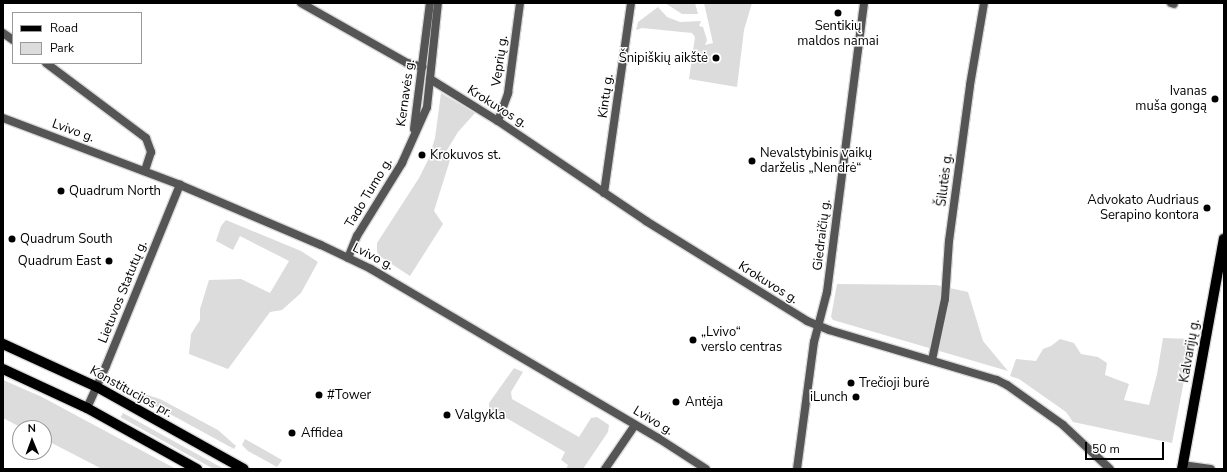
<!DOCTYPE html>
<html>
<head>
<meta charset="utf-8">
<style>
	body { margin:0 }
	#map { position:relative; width:1227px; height:472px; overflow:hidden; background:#fff; font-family:"Nunito Sans",sans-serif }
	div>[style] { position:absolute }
	.green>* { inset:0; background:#dcdcdc; transform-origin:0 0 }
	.roads { filter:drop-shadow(1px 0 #dbdbdb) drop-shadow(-1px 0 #dbdbdb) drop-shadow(0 1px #dbdbdb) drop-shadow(0 -1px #dbdbdb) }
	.street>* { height:8px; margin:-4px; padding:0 4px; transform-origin:4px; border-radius:4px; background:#555 }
	.primary>* { height:10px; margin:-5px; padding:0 5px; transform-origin:5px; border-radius:5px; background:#000 }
	.dots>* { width:11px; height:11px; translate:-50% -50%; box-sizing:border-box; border:2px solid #fff; border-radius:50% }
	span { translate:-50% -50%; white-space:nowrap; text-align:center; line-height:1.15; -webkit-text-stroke:3px #fff; paint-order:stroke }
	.poi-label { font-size:13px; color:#000 }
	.right { translate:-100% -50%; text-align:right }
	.left { translate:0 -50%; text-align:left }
	.street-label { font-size:13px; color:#000 }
	.frame { position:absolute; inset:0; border:4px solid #000; pointer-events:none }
	.legend { position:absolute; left:12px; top:12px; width:130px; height:52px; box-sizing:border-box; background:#fff; border:1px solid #999; margin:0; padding:5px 7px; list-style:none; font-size:12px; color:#000 }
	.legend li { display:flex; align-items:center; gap:8px; height:20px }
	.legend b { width:20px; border:1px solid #999 }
	.north { position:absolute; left:12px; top:420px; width:40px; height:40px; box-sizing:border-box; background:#fff; border:1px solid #999; border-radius:50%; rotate:359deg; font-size:11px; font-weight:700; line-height:16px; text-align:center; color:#000 }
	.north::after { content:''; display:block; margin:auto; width:14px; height:18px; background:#000; clip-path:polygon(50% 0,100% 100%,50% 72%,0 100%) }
	.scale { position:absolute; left:1085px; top:442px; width:79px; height:18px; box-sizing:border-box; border:2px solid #000; border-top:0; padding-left:5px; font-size:12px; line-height:14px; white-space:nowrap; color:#000; -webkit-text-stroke:3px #fff; paint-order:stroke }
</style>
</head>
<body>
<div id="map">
	<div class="green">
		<div style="clip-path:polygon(665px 3px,695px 3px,698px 14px,682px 14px)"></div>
		<div style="clip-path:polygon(704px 3px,752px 3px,744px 30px,737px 87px,689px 79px,695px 37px,692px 33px,642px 28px,636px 30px,638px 22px,658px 7px,667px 17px,680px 22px,701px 21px,699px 26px,703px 27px,707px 40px,705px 45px,713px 43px)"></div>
		<div style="clip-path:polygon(441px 93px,475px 113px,458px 132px,447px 150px,450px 160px,434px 211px,443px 224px,410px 276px,381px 257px,377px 252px,377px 243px,419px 178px,429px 158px,435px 138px)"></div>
		<div style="clip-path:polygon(226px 220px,301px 251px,318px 262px,301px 293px,282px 310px,270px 312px,228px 369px,189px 354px,191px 334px,200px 320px,200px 309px,209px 280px,241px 279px,270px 293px,289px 261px,240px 236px,233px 250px,216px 241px,221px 226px)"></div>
		<div style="clip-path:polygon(837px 284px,936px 285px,968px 292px,983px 341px,1008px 371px,833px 320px,831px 317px)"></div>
		<div style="clip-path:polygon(1163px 338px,1192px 339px,1172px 443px,1073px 422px,1066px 412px,1019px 379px,1010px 376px,1016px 359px,1036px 361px,1043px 349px,1051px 346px,1060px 339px,1074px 343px,1081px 354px,1098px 357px,1107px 363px,1105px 375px,1129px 384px,1124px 400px,1149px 405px,1157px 374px)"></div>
		<div style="clip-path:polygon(514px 368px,523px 372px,511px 392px,512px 399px,579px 437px,591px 418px,597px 417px,609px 425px,608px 432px,583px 469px,566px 469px,568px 465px,561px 460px,565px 452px,489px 408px,489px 403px)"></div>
		<div style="clip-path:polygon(3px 380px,42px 397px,176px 469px,102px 469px,44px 439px,44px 428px,22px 428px,3px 418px)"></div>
		<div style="clip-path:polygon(141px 393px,160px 399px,218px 430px,236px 446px,234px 449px,137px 396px)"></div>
		<div style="left:123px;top:413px;width:117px;height:5px;rotate:29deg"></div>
		<div style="clip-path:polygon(245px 439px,282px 460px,277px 467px,248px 451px,242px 445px)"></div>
	</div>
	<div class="roads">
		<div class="street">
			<div style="left:301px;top:3px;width:122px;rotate:29.5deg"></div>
			<div style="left:407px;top:63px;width:16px;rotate:14deg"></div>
			<div style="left:1171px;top:3px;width:3px;rotate:18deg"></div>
			<div style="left:3px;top:33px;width:12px;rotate:35deg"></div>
			<div style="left:46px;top:63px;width:125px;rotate:36.9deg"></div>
			<div style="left:146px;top:138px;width:15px;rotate:70deg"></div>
			<div style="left:151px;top:152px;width:20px;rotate:108deg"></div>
			<div style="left:430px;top:79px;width:80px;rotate:31.7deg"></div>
			<div style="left:498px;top:121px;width:179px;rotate:34deg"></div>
			<div style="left:646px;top:221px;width:190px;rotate:31.8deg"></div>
			<div style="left:807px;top:321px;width:24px;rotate:22deg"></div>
			<div style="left:829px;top:330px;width:175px;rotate:16.6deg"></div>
			<div style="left:997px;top:380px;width:11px;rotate:27deg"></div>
			<div style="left:1007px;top:385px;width:69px;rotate:35.5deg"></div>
			<div style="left:1063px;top:425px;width:64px;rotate:43.1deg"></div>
			<div style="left:3px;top:118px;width:189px;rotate:20.7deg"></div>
			<div style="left:180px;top:185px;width:153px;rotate:23.1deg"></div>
			<div style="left:321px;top:245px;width:55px;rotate:25.6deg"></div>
			<div style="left:371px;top:269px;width:333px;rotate:30.5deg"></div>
			<div style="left:658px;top:438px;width:57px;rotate:32.9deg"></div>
			<div style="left:498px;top:121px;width:30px;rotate:-70deg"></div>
			<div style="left:508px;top:93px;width:91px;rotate:-82.4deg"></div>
			<div style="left:414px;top:129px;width:127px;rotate:-82.8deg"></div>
			<div style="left:604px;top:193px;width:192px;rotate:-81.9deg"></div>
			<div style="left:348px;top:258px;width:24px;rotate:-68deg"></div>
			<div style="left:357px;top:236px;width:86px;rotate:-58.3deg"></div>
			<div style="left:402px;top:163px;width:61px;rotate:-65.9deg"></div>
			<div style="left:427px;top:107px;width:105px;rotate:-84deg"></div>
			<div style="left:932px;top:360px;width:62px;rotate:-78deg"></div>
			<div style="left:945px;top:299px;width:58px;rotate:-86.1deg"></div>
			<div style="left:949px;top:241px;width:157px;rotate:-82.3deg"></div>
			<div style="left:970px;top:85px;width:83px;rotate:-80.3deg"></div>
			<div style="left:87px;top:408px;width:46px;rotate:-65.7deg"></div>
			<div style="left:106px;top:366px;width:196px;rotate:-67.8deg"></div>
			<div style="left:1182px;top:465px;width:29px;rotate:8deg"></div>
			<div style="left:605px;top:469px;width:53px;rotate:-55.7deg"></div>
			<div style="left:797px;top:469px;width:128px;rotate:-82.4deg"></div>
			<div style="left:814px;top:342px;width:52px;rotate:-75.4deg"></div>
			<div style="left:827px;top:292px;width:291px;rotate:-82.7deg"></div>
		</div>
		<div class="primary">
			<div style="left:3px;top:344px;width:103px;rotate:24.6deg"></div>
			<div style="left:97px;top:387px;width:168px;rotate:29.2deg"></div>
			<div style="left:3px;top:369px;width:93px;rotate:24.9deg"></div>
			<div style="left:87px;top:408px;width:126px;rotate:29deg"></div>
			<div style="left:1182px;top:469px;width:234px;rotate:-79.7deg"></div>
		</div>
	</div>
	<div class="dots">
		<div style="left:838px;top:13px;background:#000"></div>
		<div style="left:716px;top:58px;background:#000"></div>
		<div style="left:1215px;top:99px;background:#000"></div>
		<div style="left:422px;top:155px;background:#000"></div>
		<div style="left:752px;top:161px;background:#000"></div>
		<div style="left:61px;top:191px;background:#000"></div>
		<div style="left:1207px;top:208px;background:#000"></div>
		<div style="left:12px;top:239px;background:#000"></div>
		<div style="left:109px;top:261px;background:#000"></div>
		<div style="left:693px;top:340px;background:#000"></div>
		<div style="left:851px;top:383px;background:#000"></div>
		<div style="left:319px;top:395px;background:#000"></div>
		<div style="left:856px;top:397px;background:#000"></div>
		<div style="left:676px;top:402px;background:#000"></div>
		<div style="left:447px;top:415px;background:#000"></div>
		<div style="left:292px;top:433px;background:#000"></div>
	</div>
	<div class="poi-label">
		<span style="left:838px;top:34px">Sentikių<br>maldos namai</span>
		<span class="right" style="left:708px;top:58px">Šnipiškių aikštė</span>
		<span class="right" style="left:1207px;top:99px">Ivanas<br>muša gongą</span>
		<span class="left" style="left:760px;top:161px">Nevalstybinis vaikų<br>darželis „Nendrė“</span>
		<span class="left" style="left:430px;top:155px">Krokuvos st.</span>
		<span class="left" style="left:69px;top:191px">Quadrum North</span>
		<span class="right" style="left:1199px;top:208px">Advokato Audriaus<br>Serapino kontora</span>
		<span class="left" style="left:20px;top:239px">Quadrum South</span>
		<span class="right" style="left:101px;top:261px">Quadrum East</span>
		<span class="left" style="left:701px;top:340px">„Lvivo“<br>verslo centras</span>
		<span class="left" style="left:859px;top:383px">Trečioji burė</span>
		<span class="left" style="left:327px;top:395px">#Tower</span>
		<span class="right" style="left:848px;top:397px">iLunch</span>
		<span class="left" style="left:685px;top:402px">Antėja</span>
		<span class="left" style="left:455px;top:415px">Valgykla</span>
		<span class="left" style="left:301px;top:433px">Affidea</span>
	</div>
	<div class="street-label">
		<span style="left:500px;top:61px;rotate:-82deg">Veprių g.</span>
		<span style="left:406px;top:93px;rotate:-82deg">Kernavės g.</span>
		<span style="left:606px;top:96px;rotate:-82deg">Kintų g.</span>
		<span style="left:497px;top:107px;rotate:32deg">Krokuvos g.</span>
		<span style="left:73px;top:131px;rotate:20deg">Lvivo g.</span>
		<span style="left:945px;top:180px;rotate:-83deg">Šilutės g.</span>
		<span style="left:369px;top:193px;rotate:-59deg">Tado Tumo g.</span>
		<span style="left:822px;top:235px;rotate:-83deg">Giedraičių g.</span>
		<span style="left:373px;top:257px;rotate:27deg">Lvivo g.</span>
		<span style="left:768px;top:283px;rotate:32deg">Krokuvos g.</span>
		<span style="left:123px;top:292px;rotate:-68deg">Lietuvos Statutų g.</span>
		<span style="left:1190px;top:351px;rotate:-80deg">Kalvarijų g.</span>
		<span style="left:131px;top:392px;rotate:29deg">Konstitucijos pr.</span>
		<span style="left:653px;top:421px;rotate:31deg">Lvivo g.</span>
	</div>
	<div class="frame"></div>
	<ul class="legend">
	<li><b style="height:5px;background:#000"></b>Road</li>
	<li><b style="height:11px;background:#dcdcdc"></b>Park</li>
	</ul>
	<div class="north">N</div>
	<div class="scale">50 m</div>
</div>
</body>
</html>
